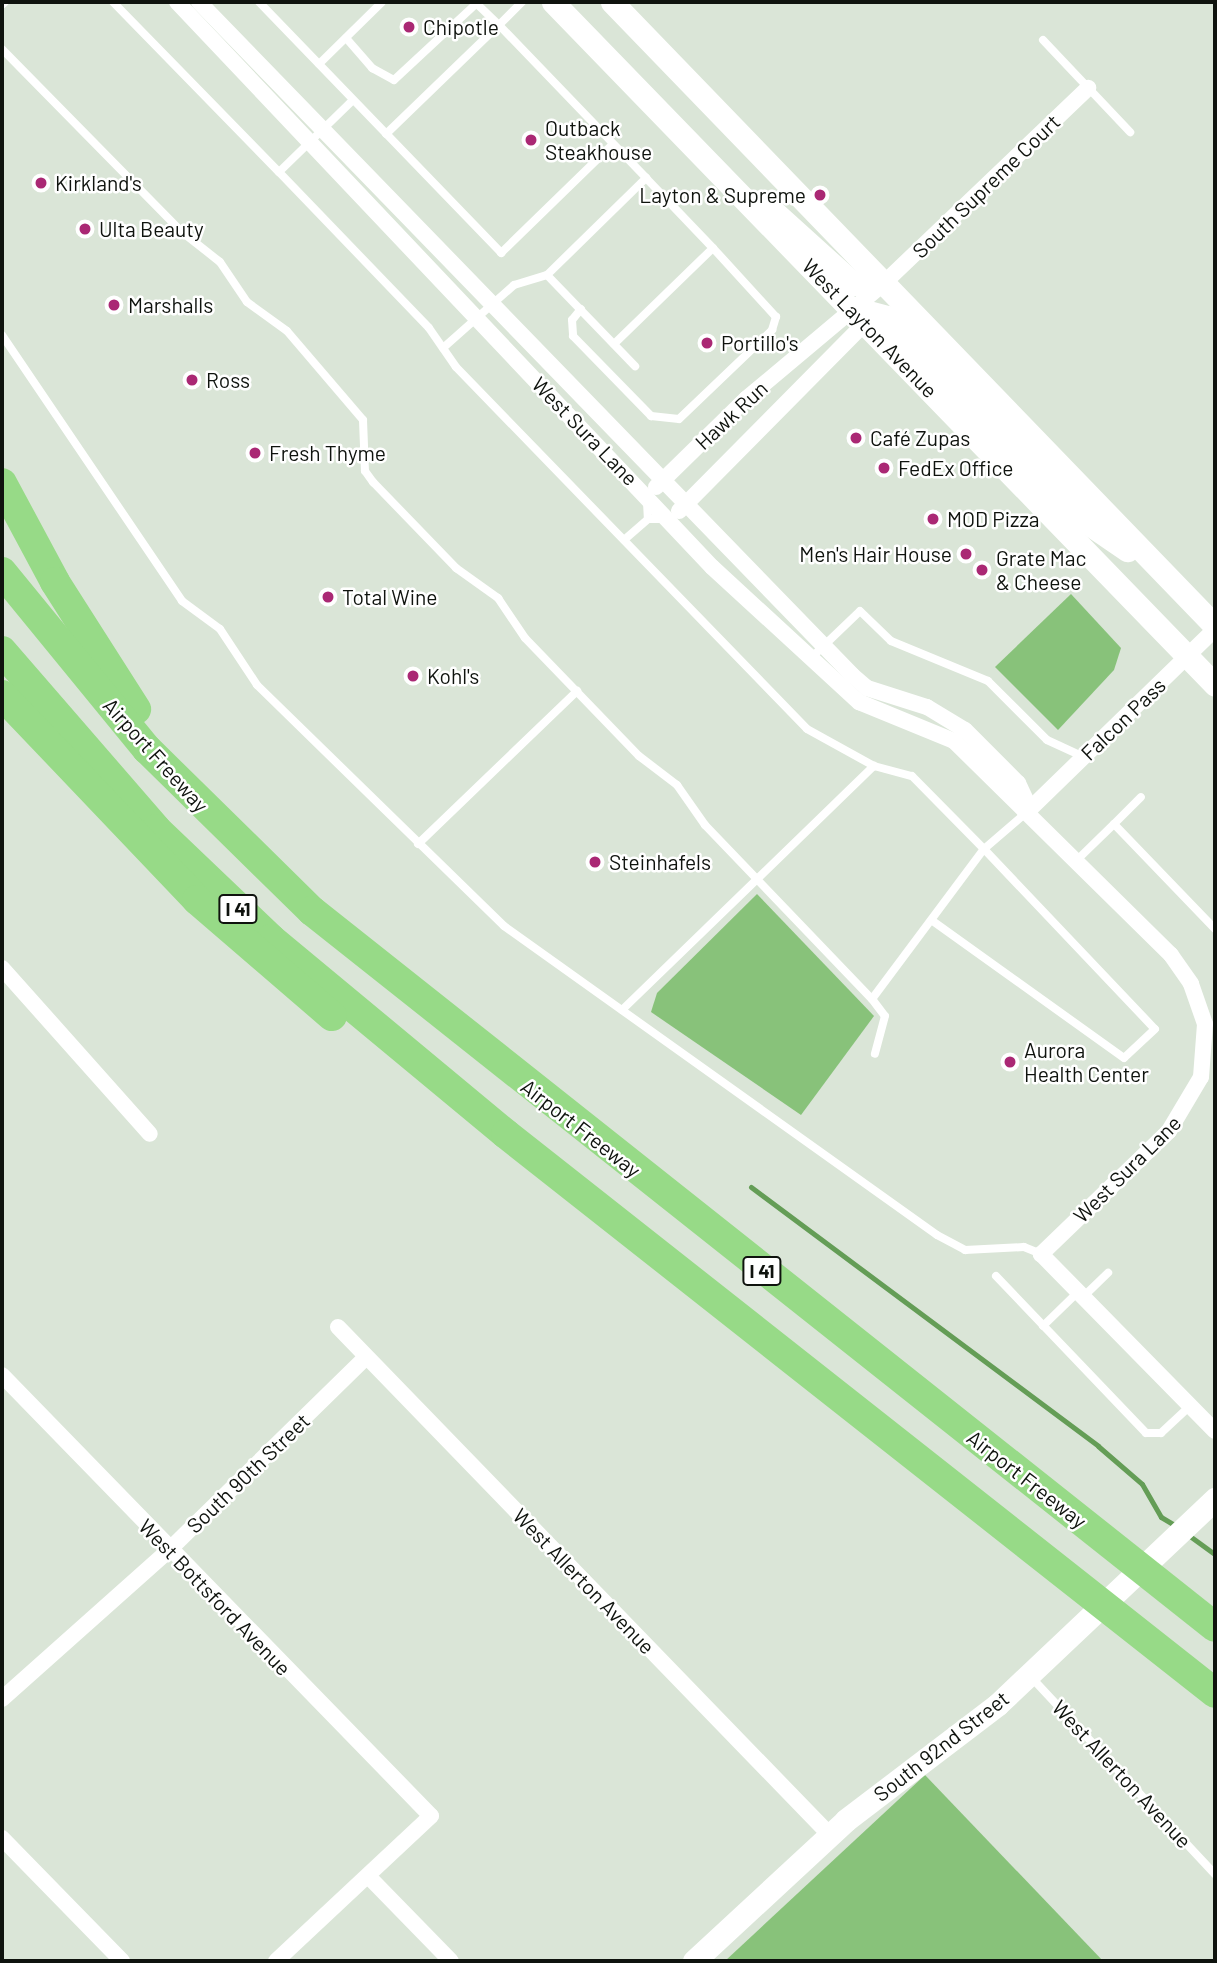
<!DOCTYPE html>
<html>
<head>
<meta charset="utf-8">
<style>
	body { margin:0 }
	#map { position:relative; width:1217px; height:1963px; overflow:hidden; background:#dae5d7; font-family:Barlow,sans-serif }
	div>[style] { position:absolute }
	.green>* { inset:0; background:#88c27a }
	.stream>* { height:5px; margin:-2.5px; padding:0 2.5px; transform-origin:2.5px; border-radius:2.5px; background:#649d56 }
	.service>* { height:8px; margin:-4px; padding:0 4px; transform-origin:4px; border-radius:4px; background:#fff }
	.minor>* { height:16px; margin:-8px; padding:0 8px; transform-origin:8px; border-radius:8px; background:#fff }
	.secondary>* { height:23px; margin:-11.5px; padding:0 11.5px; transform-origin:11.5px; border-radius:11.5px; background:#fff }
	.motorway>* { height:30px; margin:-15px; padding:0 15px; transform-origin:15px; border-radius:15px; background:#97da87 }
	.dots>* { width:19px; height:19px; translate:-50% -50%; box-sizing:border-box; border:4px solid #fff; border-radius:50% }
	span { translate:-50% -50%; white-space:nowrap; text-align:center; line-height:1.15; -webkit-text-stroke:5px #fff; paint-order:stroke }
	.shield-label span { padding:2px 5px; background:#fff; border:2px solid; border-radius:5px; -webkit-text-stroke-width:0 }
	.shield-label { font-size:19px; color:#0f130e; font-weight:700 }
	.poi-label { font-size:21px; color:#0f130e }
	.left { translate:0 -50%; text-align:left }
	.right { translate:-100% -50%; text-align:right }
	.street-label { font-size:21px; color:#0f130e }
	.frame { position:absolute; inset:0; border:4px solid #0f130e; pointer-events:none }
</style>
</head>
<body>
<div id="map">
	<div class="green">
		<div style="clip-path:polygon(1071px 594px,1121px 648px,1114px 670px,1058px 730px,995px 667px)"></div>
		<div style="clip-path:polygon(757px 894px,874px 1016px,801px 1115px,651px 1012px,657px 993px)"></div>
		<div style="clip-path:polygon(925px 1775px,1103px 1961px,725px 1961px)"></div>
	</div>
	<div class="stream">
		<div style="left:751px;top:1187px;width:433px;rotate:36.7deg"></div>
		<div style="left:1098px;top:1446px;width:58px;rotate:40.8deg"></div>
		<div style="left:1142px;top:1484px;width:38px;rotate:60deg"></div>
		<div style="left:1161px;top:1517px;width:17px;rotate:31deg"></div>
		<div style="left:1187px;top:1534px;width:34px;rotate:36deg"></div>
	</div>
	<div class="service">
		<div style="left:113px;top:2px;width:238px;rotate:45.7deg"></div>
		<div style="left:279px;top:172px;width:103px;rotate:-44.2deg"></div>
		<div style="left:259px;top:2px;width:349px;rotate:46deg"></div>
		<div style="left:501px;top:253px;width:156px;rotate:-44.2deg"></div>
		<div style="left:475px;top:2px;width:33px;rotate:44deg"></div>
		<div style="left:499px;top:25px;width:33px;rotate:-45deg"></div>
		<div style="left:2px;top:5px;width:4px;rotate:-45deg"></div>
		<div style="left:346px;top:38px;width:40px;rotate:49deg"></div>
		<div style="left:372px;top:68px;width:25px;rotate:29deg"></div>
		<div style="left:394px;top:80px;width:113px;rotate:-42.9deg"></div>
		<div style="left:1043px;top:40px;width:127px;rotate:46.6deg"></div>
		<div style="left:2px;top:49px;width:257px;rotate:45.5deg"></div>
		<div style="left:182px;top:232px;width:48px;rotate:38.3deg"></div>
		<div style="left:220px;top:262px;width:48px;rotate:56deg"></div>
		<div style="left:247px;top:302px;width:49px;rotate:35.9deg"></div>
		<div style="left:287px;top:331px;width:117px;rotate:49.5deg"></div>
		<div style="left:363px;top:420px;width:51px;rotate:87.8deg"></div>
		<div style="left:365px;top:471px;width:14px;rotate:54deg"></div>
		<div style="left:373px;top:482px;width:120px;rotate:46deg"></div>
		<div style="left:456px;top:568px;width:52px;rotate:35.5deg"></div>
		<div style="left:498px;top:598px;width:48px;rotate:56deg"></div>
		<div style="left:525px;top:638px;width:164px;rotate:46deg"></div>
		<div style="left:639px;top:756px;width:48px;rotate:37.3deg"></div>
		<div style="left:677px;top:785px;width:49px;rotate:55deg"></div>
		<div style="left:705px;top:825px;width:241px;rotate:46.2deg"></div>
		<div style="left:872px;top:999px;width:187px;rotate:-53.3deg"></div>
		<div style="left:984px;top:849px;width:248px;rotate:46.5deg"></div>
		<div style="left:1155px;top:1029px;width:42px;rotate:136.9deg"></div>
		<div style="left:1124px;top:1058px;width:237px;rotate:-144.4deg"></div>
		<div style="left:319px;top:64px;width:88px;rotate:-44.5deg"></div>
		<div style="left:386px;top:134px;width:157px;rotate:-44deg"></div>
		<div style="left:499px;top:25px;width:212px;rotate:46.1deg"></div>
		<div style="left:279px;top:172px;width:216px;rotate:46.1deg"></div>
		<div style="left:429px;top:328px;width:47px;rotate:55.3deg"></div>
		<div style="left:456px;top:367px;width:504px;rotate:45.88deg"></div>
		<div style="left:807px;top:729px;width:77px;rotate:28.9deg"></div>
		<div style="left:547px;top:275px;width:127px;rotate:46deg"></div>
		<div style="left:581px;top:309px;width:14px;rotate:129deg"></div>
		<div style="left:572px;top:320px;width:16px;rotate:86deg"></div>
		<div style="left:573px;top:336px;width:112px;rotate:45.7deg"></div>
		<div style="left:651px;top:416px;width:28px;rotate:6deg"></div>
		<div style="left:679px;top:419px;width:129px;rotate:-43.7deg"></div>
		<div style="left:772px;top:330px;width:14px;rotate:-73deg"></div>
		<div style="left:776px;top:317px;width:93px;rotate:-132.4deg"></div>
		<div style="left:2px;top:335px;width:321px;rotate:55.9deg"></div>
		<div style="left:182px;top:601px;width:47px;rotate:36.4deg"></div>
		<div style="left:220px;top:629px;width:67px;rotate:56.5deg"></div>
		<div style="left:257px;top:685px;width:345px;rotate:44.3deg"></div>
		<div style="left:504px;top:926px;width:532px;rotate:35.51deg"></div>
		<div style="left:937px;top:1235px;width:32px;rotate:28deg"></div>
		<div style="left:965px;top:1250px;width:59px;rotate:-2.9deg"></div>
		<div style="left:1024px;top:1247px;width:18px;rotate:22deg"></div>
		<div style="left:443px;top:348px;width:95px;rotate:-41.6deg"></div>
		<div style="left:514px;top:285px;width:34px;rotate:-17deg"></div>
		<div style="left:547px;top:275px;width:139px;rotate:-44.4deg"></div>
		<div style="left:646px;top:178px;width:97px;rotate:46.3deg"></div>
		<div style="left:713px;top:248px;width:138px;rotate:135.9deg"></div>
		<div style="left:647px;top:502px;width:17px;rotate:87deg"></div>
		<div style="left:648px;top:519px;width:16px"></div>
		<div style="left:624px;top:540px;width:32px;rotate:-41deg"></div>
		<div style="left:812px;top:657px;width:66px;rotate:-43.8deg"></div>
		<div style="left:860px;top:611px;width:43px;rotate:44.1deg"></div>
		<div style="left:891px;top:641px;width:105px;rotate:22.4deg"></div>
		<div style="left:988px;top:681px;width:83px;rotate:45deg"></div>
		<div style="left:1047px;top:740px;width:41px;rotate:24.7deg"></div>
		<div style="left:1114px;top:824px;width:38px;rotate:-45deg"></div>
		<div style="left:418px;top:844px;width:221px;rotate:-43.9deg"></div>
		<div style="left:1078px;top:859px;width:50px;rotate:-44.2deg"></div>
		<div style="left:1114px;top:824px;width:146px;rotate:46.1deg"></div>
		<div style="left:872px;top:999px;width:21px;rotate:53deg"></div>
		<div style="left:885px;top:1016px;width:39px;rotate:105deg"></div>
		<div style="left:622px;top:1010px;width:351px;rotate:-44.1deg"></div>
		<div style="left:874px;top:766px;width:39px;rotate:15deg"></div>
		<div style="left:912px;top:776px;width:103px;rotate:45.4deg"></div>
		<div style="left:984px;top:849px;width:57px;rotate:-40.7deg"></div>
		<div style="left:996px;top:1276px;width:217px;rotate:46.3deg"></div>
		<div style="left:1146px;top:1433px;width:15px"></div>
		<div style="left:1161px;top:1433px;width:40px;rotate:-43deg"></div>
		<div style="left:1083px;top:1297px;width:35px;rotate:-44deg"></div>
		<div style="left:1043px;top:1326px;width:49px;rotate:-44.2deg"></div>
		<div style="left:1031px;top:1677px;width:270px;rotate:47deg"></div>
	</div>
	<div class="minor">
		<div style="left:177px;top:2px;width:778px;rotate:46.56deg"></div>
		<div style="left:712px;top:567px;width:200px;rotate:42.6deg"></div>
		<div style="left:859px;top:702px;width:103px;rotate:22.3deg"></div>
		<div style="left:954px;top:741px;width:305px;rotate:44.6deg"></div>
		<div style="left:1171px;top:955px;width:35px;rotate:55deg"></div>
		<div style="left:1191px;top:984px;width:42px;rotate:70.7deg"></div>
		<div style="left:1205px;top:1024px;width:53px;rotate:94.3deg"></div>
		<div style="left:1201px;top:1077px;width:63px;rotate:120.7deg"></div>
		<div style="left:1169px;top:1131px;width:178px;rotate:136.1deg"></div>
		<div style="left:1041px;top:1254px;width:248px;rotate:45.5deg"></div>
		<div style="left:199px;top:2px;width:938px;rotate:45.86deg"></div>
		<div style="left:852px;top:675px;width:20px;rotate:41deg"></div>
		<div style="left:867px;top:688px;width:63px;rotate:17.6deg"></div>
		<div style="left:927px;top:707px;width:44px;rotate:31.2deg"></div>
		<div style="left:965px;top:730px;width:75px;rotate:45deg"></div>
		<div style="left:1018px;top:783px;width:26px;rotate:65deg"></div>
		<div style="left:656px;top:487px;width:126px;rotate:-44.4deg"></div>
		<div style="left:746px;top:399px;width:179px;rotate:-40deg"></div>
		<div style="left:883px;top:284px;width:284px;rotate:-43.7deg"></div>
		<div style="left:679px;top:511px;width:272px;rotate:-45.3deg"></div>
		<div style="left:1030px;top:809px;width:258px;rotate:-44.2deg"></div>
		<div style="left:2px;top:968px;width:222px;rotate:48.3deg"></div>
		<div style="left:338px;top:1327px;width:707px;rotate:45.92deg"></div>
		<div style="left:2px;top:1375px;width:615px;rotate:45.79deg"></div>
		<div style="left:431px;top:1816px;width:212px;rotate:136.9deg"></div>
		<div style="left:2px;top:1699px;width:222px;rotate:-41.7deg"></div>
		<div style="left:168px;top:1551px;width:277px;rotate:-44.4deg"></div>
		<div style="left:2px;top:1838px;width:172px;rotate:45.7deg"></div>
		<div style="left:369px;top:1877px;width:117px;rotate:45.7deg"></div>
	</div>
	<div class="secondary">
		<div style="left:553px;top:2px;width:951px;rotate:45.89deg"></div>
		<div style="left:612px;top:2px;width:868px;rotate:45.98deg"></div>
		<div style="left:762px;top:201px;width:124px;rotate:42.1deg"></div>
		<div style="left:854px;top:284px;width:29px"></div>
		<div style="left:850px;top:307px;width:38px;rotate:15deg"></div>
		<div style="left:887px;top:317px;width:286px;rotate:45.9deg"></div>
		<div style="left:1086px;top:522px;width:50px;rotate:34.3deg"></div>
		<div style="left:694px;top:1961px;width:207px;rotate:-42.8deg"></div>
		<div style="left:846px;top:1820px;width:190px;rotate:-37.3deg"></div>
		<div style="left:997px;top:1705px;width:300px;rotate:-43.4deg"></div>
	</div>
	<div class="motorway">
		<div style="left:2px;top:483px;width:112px;rotate:61.8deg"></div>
		<div style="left:55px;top:582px;width:151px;rotate:57.5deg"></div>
		<div style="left:2px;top:572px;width:229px;rotate:50.7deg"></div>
		<div style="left:147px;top:749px;width:231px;rotate:44.5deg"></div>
		<div style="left:312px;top:911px;width:1152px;rotate:38.41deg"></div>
		<div style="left:2px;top:651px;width:235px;rotate:49.1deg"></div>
		<div style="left:156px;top:829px;width:159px;rotate:43.7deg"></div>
		<div style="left:271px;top:939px;width:305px;rotate:39.7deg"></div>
		<div style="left:506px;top:1134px;width:903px;rotate:38.25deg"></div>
		<div style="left:2px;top:695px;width:283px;rotate:46.4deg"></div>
		<div style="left:197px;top:900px;width:178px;rotate:40.7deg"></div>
	</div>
	<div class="dots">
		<div style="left:409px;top:27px;background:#aa2874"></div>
		<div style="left:531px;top:140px;background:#aa2874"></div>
		<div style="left:41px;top:183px;background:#aa2874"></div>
		<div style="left:820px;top:195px;background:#aa2874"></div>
		<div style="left:85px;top:229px;background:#aa2874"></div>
		<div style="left:114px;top:305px;background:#aa2874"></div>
		<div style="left:707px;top:343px;background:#aa2874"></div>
		<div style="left:192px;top:380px;background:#aa2874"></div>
		<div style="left:856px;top:438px;background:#aa2874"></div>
		<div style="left:255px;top:453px;background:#aa2874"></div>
		<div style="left:884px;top:468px;background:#aa2874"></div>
		<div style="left:933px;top:519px;background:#aa2874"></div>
		<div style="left:966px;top:554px;background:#aa2874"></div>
		<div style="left:982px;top:570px;background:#aa2874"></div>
		<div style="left:328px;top:597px;background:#aa2874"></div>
		<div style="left:413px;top:676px;background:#aa2874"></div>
		<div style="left:595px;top:862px;background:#aa2874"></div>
		<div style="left:1010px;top:1062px;background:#aa2874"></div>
	</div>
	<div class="shield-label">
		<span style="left:238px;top:909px">I 41</span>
		<span style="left:762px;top:1271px">I 41</span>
	</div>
	<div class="poi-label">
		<span class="left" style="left:423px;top:27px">Chipotle</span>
		<span class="left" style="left:545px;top:140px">Outback<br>Steakhouse</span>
		<span class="left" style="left:55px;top:183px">Kirkland's</span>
		<span class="right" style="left:806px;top:195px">Layton &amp; Supreme</span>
		<span class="left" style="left:99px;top:229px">Ulta Beauty</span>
		<span class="left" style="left:128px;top:305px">Marshalls</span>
		<span class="left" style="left:721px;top:343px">Portillo's</span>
		<span class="left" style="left:206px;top:380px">Ross</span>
		<span class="left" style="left:870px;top:438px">Café Zupas</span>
		<span class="left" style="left:269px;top:453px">Fresh Thyme</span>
		<span class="left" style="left:898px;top:468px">FedEx Office</span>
		<span class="left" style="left:947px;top:519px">MOD Pizza</span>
		<span class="right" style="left:952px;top:554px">Men's Hair House</span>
		<span class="left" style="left:996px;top:570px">Grate Mac<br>&amp; Cheese</span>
		<span class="left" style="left:342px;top:597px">Total Wine</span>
		<span class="left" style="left:427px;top:676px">Kohl's</span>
		<span class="left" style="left:609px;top:862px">Steinhafels</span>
		<span class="left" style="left:1024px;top:1062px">Aurora<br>Health Center</span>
	</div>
	<div class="street-label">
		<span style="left:986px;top:186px;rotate:-44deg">South Supreme Court</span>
		<span style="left:870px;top:328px;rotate:46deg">West Layton Avenue</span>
		<span style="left:731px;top:415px;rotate:-43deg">Hawk Run</span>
		<span style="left:585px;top:431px;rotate:46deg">West Sura Lane</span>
		<span style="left:1123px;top:719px;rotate:-44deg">Falcon Pass</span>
		<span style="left:156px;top:755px;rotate:48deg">Airport Freeway</span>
		<span style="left:581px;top:1128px;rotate:38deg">Airport Freeway</span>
		<span style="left:1127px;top:1169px;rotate:-45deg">West Sura Lane</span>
		<span style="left:248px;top:1473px;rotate:-44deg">South 90th Street</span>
		<span style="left:1027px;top:1479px;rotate:38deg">Airport Freeway</span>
		<span style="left:584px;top:1581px;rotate:46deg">West Allerton Avenue</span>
		<span style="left:215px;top:1597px;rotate:46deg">West Bottsford Avenue</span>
		<span style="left:941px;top:1746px;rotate:-38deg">South 92nd Street</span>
		<span style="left:1122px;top:1774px;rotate:47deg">West Allerton Avenue</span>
	</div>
	<div class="frame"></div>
</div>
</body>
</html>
